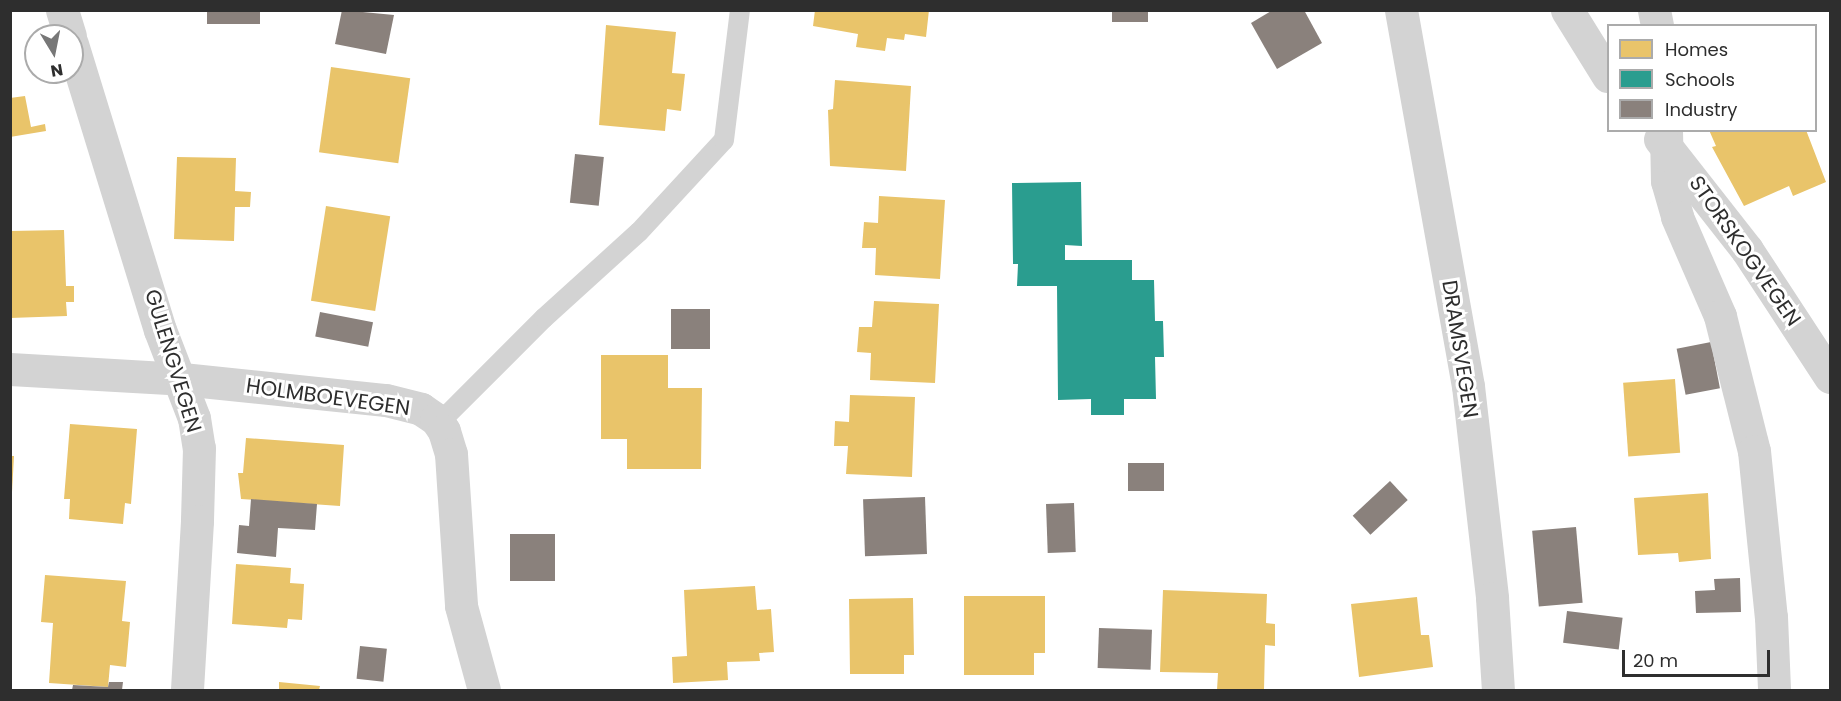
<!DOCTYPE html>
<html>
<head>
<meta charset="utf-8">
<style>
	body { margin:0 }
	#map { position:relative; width:1841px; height:701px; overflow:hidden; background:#fff; font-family:Poppins,sans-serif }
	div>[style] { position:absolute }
	.homes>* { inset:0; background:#e9c46a; transform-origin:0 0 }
	.schools>* { inset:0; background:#2a9d8f }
	.industry>* { inset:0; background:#8a817c; transform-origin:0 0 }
	.service>* { height:20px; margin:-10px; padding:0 10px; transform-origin:10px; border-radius:10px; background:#d3d3d3 }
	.minor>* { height:33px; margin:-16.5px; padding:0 16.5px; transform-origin:16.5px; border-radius:16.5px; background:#d3d3d3 }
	span { translate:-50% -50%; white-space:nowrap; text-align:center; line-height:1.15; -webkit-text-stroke:6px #fff; paint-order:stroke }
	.street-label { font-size:21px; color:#2e2e2e }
	.frame { position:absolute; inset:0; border:12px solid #2e2e2e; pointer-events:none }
	.legend { position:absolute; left:1607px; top:24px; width:210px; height:108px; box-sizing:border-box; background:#fff; border:2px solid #ababab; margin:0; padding:8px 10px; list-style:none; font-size:18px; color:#2e2e2e }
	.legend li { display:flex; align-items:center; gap:12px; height:30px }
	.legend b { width:30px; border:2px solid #ababab }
	.north { position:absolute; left:24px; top:24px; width:60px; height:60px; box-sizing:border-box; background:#fff; border:2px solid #ababab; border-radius:50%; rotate:170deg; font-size:16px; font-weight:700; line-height:24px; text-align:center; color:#2e2e2e }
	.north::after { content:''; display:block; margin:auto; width:21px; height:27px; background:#777; clip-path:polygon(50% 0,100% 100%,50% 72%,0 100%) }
	.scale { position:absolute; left:1622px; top:650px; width:148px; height:27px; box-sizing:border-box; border:3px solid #2e2e2e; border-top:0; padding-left:8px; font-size:18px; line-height:21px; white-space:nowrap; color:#2e2e2e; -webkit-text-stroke:4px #fff; paint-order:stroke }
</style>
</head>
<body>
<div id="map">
	<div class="homes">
		<div style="clip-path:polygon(815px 10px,929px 10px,926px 37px,905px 34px,904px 40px,887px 38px,885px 51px,856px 47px,858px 34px,813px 26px)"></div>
		<div style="clip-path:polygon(606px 25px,676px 32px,672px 73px,685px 74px,681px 111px,667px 109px,665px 131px,599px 125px)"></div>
		<div style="left:331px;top:67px;width:80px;height:86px;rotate:8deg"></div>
		<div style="clip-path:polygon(835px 80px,911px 86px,906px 171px,830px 166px,828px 110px,833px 109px)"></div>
		<div style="clip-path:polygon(25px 96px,31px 127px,45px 124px,46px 131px,10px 137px,10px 98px)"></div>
		<div style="clip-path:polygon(1709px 130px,1806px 130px,1826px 182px,1793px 196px,1789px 186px,1744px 206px,1712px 147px,1716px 146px)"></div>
		<div style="clip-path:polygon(177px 157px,236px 158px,235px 191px,251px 192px,250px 207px,235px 207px,234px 241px,174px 239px)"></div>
		<div style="clip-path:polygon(879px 196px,945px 200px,940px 279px,875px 275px,876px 248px,862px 248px,864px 222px,878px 223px)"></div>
		<div style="left:326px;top:206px;width:65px;height:96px;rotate:9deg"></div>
		<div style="clip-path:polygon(64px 230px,66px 286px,74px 286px,74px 302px,66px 302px,67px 316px,10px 318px,10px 231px)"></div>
		<div style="clip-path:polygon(874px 301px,939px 304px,935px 383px,870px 380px,871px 353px,857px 352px,859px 327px,872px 327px)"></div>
		<div style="clip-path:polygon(601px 355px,668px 355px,668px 388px,702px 388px,701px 469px,627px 469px,627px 439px,601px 439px)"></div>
		<div style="left:1675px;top:379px;width:74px;height:52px;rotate:86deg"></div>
		<div style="clip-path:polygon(850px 395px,915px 397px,912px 477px,846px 474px,848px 446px,834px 446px,835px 421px,849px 422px)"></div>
		<div style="clip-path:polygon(70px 424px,137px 429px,131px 504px,125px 503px,123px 524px,69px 519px,70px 499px,64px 499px)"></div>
		<div style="clip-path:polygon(246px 438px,344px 445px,340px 506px,241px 499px,238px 473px,243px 473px)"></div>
		<div style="clip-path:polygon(10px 456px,14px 456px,12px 492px,10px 492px)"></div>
		<div style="clip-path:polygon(1708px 493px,1711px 559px,1679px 562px,1678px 553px,1638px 555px,1634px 498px)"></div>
		<div style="clip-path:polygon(236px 564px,291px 568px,290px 583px,304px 584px,302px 620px,288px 619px,287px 628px,232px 624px)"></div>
		<div style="clip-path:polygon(45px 575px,126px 581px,122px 621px,130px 622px,126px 667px,110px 665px,108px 687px,49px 683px,53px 623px,41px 622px)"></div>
		<div style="clip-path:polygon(755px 586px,757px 610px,771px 609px,774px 652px,759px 653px,760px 661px,727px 662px,728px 680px,673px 683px,672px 657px,687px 656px,684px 590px)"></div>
		<div style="clip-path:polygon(1163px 590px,1267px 594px,1266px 623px,1275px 624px,1275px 646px,1265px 645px,1264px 690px,1217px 690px,1218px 673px,1160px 672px)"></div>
		<div style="clip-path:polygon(964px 596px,1045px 596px,1045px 653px,1034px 653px,1034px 675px,964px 675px)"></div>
		<div style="clip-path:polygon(1417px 597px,1421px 635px,1429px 635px,1433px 667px,1359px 677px,1351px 604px)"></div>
		<div style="clip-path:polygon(913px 598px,914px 655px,904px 655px,904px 674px,850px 674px,849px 599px)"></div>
		<div style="clip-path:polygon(279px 682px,320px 686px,319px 690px,279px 690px)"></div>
	</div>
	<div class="schools">
		<div style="clip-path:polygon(1081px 182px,1082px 246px,1065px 245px,1065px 260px,1132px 260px,1132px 280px,1154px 280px,1155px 321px,1163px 321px,1164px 357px,1155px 357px,1156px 399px,1124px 399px,1124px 415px,1091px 415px,1091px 399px,1058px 400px,1057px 286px,1017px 286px,1018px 264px,1013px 264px,1012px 183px)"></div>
	</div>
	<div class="industry">
		<div style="left:207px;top:10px;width:53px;height:14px"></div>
		<div style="clip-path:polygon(342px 10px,394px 15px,386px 54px,335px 44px)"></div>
		<div style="left:1112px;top:10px;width:36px;height:12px"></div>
		<div style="clip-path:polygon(1273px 10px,1304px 10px,1322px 43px,1277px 69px,1251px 23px)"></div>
		<div style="left:575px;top:154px;width:29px;height:49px;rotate:6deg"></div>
		<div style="left:671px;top:309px;width:39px;height:40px"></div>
		<div style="left:320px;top:312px;width:54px;height:25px;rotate:11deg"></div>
		<div style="left:1711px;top:342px;width:47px;height:35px;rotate:79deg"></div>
		<div style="left:1128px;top:463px;width:36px;height:28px"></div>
		<div style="left:1390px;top:481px;width:26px;height:51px;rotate:47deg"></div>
		<div style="left:925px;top:497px;width:57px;height:62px;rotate:88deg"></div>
		<div style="clip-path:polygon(251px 499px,317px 504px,315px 530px,278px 528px,276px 557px,237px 553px,239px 525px,249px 526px)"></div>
		<div style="left:1074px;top:503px;width:49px;height:28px;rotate:88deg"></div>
		<div style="left:1576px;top:527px;width:76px;height:44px;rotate:85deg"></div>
		<div style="left:510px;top:534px;width:45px;height:47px"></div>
		<div style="clip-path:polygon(1740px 578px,1741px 612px,1696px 613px,1695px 591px,1715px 590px,1714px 579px)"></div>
		<div style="left:1567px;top:611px;width:56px;height:32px;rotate:7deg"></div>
		<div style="left:1099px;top:628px;width:53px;height:40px;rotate:2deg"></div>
		<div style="left:360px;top:646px;width:27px;height:33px;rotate:6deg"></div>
		<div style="clip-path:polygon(109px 682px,123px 682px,122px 690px,72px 690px,73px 685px,108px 687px)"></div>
	</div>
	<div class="service">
		<div style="left:438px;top:424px;width:150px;rotate:-45deg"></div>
		<div style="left:544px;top:318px;width:128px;rotate:-42.2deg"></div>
		<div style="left:639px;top:232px;width:125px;rotate:-47.3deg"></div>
		<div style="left:724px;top:140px;width:131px;rotate:-83deg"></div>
	</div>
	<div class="minor">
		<div style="left:62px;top:10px;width:27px;rotate:73deg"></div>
		<div style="left:1401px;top:10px;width:382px;rotate:79.9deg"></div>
		<div style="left:1468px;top:386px;width:213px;rotate:83.5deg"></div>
		<div style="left:1492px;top:598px;width:92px;rotate:86.3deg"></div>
		<div style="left:1567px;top:10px;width:78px;rotate:58.2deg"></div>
		<div style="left:1654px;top:10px;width:16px;rotate:79deg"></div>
		<div style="left:72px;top:44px;width:299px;rotate:72.9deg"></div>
		<div style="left:160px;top:330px;width:94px;rotate:68.9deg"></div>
		<div style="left:194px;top:418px;width:30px;rotate:81deg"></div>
		<div style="left:199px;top:448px;width:73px;rotate:91.6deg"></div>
		<div style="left:197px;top:521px;width:169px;rotate:93.4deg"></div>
		<div style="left:1666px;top:130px;width:51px;rotate:88.9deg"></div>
		<div style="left:1667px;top:181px;width:37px;rotate:74deg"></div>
		<div style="left:1677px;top:217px;width:108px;rotate:66.5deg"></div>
		<div style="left:1720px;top:316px;width:139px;rotate:75.9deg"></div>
		<div style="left:1754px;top:451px;width:167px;rotate:84.2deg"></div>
		<div style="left:1771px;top:617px;width:73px;rotate:87.6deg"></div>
		<div style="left:1660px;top:139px;width:141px;rotate:51.9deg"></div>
		<div style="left:1747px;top:250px;width:152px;rotate:56.8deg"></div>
		<div style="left:10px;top:369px;width:172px;rotate:3.3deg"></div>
		<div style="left:182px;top:379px;width:205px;rotate:5.9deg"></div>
		<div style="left:386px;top:400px;width:36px;rotate:14deg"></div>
		<div style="left:421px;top:409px;width:18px;rotate:34deg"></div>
		<div style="left:436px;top:419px;width:14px;rotate:56deg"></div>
		<div style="left:444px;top:431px;width:24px;rotate:73deg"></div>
		<div style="left:451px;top:454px;width:152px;rotate:86.2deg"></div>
		<div style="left:461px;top:606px;width:87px;rotate:74.7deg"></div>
	</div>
	<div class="street-label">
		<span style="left:1745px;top:251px;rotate:55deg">STORSKOGVEGEN</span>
		<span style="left:1460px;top:349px;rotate:81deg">DRAMSVEGEN</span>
		<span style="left:173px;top:361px;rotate:73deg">GULENGVEGEN</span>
		<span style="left:328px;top:397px;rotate:8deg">HOLMBOEVEGEN</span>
	</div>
	<div class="frame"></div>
	<ul class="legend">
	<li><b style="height:16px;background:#e9c46a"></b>Homes</li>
	<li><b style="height:16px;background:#2a9d8f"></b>Schools</li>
	<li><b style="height:16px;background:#8a817c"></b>Industry</li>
	</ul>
	<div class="north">N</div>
	<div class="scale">20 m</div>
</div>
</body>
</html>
